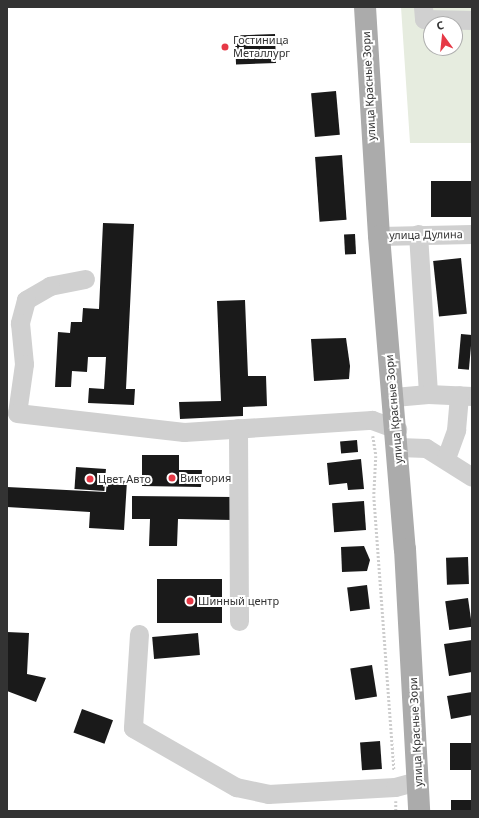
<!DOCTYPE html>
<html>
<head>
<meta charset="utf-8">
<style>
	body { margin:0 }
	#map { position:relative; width:479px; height:818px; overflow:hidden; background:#fff; font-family:"Noto Sans",sans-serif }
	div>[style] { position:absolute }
	.green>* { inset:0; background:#e6ecdf }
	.building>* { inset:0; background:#1a1a1a; transform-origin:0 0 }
	.path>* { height:2.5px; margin-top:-1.25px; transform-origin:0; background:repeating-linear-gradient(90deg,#cdcdcd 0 2px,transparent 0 4px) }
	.minor>* { height:19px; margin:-9.5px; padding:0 9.5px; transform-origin:9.5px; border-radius:9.5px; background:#d0d0d0 }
	.major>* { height:22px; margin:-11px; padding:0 11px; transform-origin:11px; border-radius:11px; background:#ababab }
	.dots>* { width:11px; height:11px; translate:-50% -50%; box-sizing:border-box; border:2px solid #fff; border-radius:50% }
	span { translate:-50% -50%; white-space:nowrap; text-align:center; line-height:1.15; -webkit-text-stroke:4px #fff; paint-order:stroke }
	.poi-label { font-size:11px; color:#333 }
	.left { translate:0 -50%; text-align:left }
	.street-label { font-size:11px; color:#333 }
	.frame { position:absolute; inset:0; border:8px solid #333; pointer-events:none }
	.north { position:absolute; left:423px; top:16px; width:40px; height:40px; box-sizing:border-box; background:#fff; border:1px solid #adadad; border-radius:50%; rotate:345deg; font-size:11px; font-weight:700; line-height:16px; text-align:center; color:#333 }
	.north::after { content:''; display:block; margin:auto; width:14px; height:18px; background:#e63946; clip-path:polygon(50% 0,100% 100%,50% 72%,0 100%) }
</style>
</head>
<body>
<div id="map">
	<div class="green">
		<div style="clip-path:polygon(evenodd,401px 7px,472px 7px,472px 143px,410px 143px,401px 7px,431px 24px,455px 24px,455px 48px,431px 48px,431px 24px)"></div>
	</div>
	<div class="building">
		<div style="left:275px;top:34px;width:29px;height:40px;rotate:88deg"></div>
		<div style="left:336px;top:91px;width:44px;height:25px;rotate:85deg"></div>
		<div style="left:342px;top:155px;width:65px;height:27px;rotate:86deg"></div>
		<div style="left:431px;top:181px;width:41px;height:36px"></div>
		<div style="clip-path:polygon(103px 223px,134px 224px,126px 389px,135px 389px,134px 405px,88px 403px,89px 388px,104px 389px,106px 357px,88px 357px,87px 372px,72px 371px,71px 387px,55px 387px,58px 332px,70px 333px,71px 322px,82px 322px,83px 308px,99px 309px)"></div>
		<div style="left:355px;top:234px;width:20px;height:11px;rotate:87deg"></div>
		<div style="left:461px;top:258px;width:56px;height:28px;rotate:84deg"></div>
		<div style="clip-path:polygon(245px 300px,248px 376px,266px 376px,267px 406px,243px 407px,243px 416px,180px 419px,179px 402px,221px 401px,217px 301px)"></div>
		<div style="left:461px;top:334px;width:11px;height:35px;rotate:5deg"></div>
		<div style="clip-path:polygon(346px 338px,350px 366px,349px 379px,314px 381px,311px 339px)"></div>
		<div style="left:357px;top:440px;width:12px;height:17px;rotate:85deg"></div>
		<div style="clip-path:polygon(142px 455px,179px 455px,179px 470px,202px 470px,201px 487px,142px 486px)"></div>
		<div style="clip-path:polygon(361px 459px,364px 489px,348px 490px,347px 483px,329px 485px,327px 463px)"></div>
		<div style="left:76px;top:467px;width:30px;height:22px;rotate:4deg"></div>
		<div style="clip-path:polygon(107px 480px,127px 481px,124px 530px,89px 528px,90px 512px,7px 507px,7px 487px,106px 492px)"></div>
		<div style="clip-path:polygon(132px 496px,233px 497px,233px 520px,178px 519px,177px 546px,149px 546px,150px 519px,132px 519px)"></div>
		<div style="left:364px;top:501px;width:29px;height:32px;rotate:86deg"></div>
		<div style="clip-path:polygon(364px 546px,370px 560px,367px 571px,342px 572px,341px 547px)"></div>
		<div style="left:468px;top:557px;width:27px;height:22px;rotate:88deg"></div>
		<div style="left:157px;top:579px;width:65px;height:44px"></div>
		<div style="left:367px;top:585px;width:24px;height:20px;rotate:83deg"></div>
		<div style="left:468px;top:598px;width:29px;height:23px;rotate:82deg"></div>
		<div style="clip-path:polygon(7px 632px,29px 633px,27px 674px,46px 678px,36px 702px,7px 691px)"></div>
		<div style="left:198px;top:633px;width:22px;height:46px;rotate:85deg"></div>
		<div style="clip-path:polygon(472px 640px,472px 672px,449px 676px,444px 644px)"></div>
		<div style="left:372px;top:665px;width:32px;height:22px;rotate:81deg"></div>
		<div style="clip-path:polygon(472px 692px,472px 715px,451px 719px,447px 696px)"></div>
		<div style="left:82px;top:709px;width:33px;height:25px;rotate:20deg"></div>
		<div style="left:380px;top:741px;width:28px;height:20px;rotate:86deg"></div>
		<div style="left:450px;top:743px;width:22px;height:27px"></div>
		<div style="left:472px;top:800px;width:11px;height:21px;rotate:90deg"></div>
	</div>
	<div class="path">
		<div style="left:373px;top:436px;width:20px;rotate:81deg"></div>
		<div style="left:376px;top:456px;width:40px;rotate:92.9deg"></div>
		<div style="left:374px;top:496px;width:275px;rotate:85.8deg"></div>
		<div style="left:396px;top:801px;width:10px;rotate:90deg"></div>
	</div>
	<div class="minor">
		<div style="left:423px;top:7px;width:12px;rotate:85deg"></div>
		<div style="left:424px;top:19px;width:48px;rotate:1.2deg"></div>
		<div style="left:418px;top:234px;width:160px;rotate:86.4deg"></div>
		<div style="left:379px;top:236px;width:93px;rotate:-1.2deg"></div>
		<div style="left:85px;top:279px;width:36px;rotate:169deg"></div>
		<div style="left:50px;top:286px;width:28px;rotate:150deg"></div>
		<div style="left:26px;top:300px;width:24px;rotate:105deg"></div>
		<div style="left:20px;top:323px;width:41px;rotate:84.4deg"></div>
		<div style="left:24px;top:364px;width:49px;rotate:98.1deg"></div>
		<div style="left:17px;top:413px;width:168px;rotate:6.5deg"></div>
		<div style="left:184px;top:432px;width:188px;rotate:-3.7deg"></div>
		<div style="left:372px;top:420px;width:27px;rotate:20deg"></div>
		<div style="left:394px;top:397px;width:34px;rotate:-5deg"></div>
		<div style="left:428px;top:394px;width:44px;rotate:2.6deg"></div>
		<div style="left:238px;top:428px;width:193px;rotate:89.7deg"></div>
		<div style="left:398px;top:447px;width:28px;rotate:2deg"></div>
		<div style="left:426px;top:448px;width:54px;rotate:32.2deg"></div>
		<div style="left:446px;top:458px;width:30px;rotate:-70deg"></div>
		<div style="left:456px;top:430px;width:35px;rotate:-85deg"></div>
		<div style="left:139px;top:634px;width:94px;rotate:93.7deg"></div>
		<div style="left:133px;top:728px;width:119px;rotate:29.8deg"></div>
		<div style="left:236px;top:787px;width:33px;rotate:12deg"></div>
		<div style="left:268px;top:794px;width:127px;rotate:-3.2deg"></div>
		<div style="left:395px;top:787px;width:24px;rotate:-15deg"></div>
	</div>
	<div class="major">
		<div style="left:365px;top:7px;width:229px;rotate:86.5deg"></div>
		<div style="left:379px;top:236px;width:314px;rotate:85.3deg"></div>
		<div style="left:405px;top:549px;width:262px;rotate:86.9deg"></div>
	</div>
	<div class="dots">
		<div style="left:225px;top:47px;background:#e63946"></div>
		<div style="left:172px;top:478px;background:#e63946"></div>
		<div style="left:90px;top:479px;background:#e63946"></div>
		<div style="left:190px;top:601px;background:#e63946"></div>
	</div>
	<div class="poi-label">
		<span class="left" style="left:233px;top:47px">Гостиница<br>Металлург</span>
		<span class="left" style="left:180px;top:478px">Виктория</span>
		<span class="left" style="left:98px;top:479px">Цвет Авто</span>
		<span class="left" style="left:198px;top:601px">Шинный центр</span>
	</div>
	<div class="street-label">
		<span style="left:369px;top:86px;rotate:-93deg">улица Красные Зори</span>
		<span style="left:426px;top:235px;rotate:-1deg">улица Дулина</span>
		<span style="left:394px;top:409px;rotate:-95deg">улица Красные Зори</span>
		<span style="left:416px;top:732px;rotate:-93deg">улица Красные Зори</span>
	</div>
	<div class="frame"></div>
	<div class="north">С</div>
</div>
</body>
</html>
